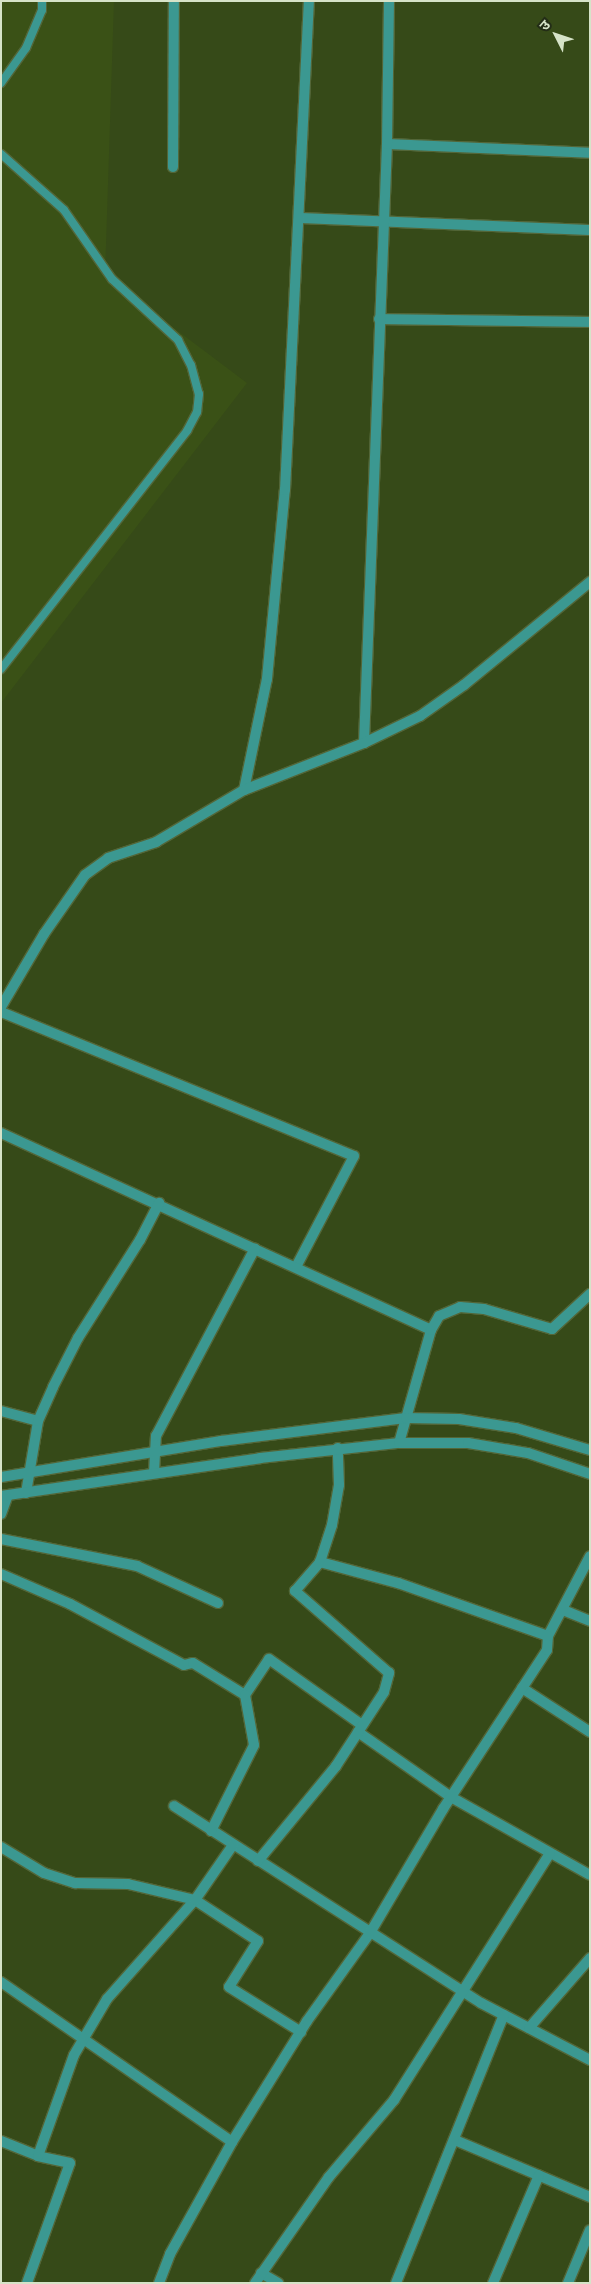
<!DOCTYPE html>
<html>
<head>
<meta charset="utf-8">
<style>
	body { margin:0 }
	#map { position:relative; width:591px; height:2284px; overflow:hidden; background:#364a18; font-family:"Titillium Web","Noto Sans Devanagari",sans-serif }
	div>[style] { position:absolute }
	.built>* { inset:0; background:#3a5116 }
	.roads { filter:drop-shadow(1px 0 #536638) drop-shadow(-1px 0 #536638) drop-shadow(0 1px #536638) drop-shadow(0 -1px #536638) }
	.service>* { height:8px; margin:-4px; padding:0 4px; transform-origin:4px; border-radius:4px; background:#3b9891 }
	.minor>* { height:10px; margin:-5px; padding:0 5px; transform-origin:5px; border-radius:5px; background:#3b9891 }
	.tertiary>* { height:10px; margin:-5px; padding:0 5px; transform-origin:5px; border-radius:5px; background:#3b9891 }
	span { translate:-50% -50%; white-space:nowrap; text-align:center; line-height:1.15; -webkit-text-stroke:5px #232d17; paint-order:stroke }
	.frame { position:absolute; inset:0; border:2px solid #d6e3c8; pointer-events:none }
	.north { position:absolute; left:531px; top:10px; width:50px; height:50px; -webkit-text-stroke:4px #232d17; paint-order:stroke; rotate:311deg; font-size:14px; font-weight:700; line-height:20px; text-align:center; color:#d6e3c8 }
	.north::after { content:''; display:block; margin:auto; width:18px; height:22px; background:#d6e3c8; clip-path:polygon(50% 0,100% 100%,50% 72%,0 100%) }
</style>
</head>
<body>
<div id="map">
	<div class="built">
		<div style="clip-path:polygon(1px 1px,114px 1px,105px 276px,247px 383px,1px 703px)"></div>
	</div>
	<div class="roads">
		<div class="service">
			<div style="left:1px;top:83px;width:43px;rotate:-54.5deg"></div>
			<div style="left:26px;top:48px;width:41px;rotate:-67.2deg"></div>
			<div style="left:42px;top:10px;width:9px;rotate:-90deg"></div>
			<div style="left:1px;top:154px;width:84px;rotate:41.6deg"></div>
			<div style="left:64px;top:210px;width:84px;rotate:55.2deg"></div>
			<div style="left:112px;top:279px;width:90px;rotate:42.7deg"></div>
			<div style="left:178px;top:340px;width:28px;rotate:63deg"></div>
			<div style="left:191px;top:365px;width:30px;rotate:75deg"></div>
			<div style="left:199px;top:394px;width:18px;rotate:96deg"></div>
			<div style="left:197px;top:412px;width:21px;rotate:118deg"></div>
			<div style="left:187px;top:431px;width:302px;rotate:128deg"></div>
		</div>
		<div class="minor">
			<div style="left:387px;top:144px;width:203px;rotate:2.5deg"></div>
			<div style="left:173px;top:167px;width:166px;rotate:-89.7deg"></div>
			<div style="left:300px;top:218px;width:290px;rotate:2.4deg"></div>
			<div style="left:379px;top:319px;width:211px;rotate:0.8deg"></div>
			<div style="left:364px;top:743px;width:599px;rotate:-87.8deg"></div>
			<div style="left:387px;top:144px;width:143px;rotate:-89.2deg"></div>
			<div style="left:244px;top:790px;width:113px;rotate:-78.3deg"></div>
			<div style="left:267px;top:679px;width:190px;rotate:-84.6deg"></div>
			<div style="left:285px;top:490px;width:490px;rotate:-87.2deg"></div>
			<div style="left:1px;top:1007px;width:85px;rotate:-59.5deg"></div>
			<div style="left:44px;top:934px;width:72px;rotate:-55.2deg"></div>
			<div style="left:85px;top:875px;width:29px;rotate:-36deg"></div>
			<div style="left:108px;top:858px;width:51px;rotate:-18.4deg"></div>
			<div style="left:156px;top:842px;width:102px;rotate:-30.6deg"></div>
			<div style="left:244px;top:790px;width:129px;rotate:-21.4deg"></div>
			<div style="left:364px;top:743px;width:62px;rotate:-25.7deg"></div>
			<div style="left:420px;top:716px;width:54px;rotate:-35.2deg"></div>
			<div style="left:464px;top:685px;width:163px;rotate:-39.3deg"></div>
			<div style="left:1px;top:1012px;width:381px;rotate:22.2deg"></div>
			<div style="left:354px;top:1156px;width:125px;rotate:117.6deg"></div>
			<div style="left:1px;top:1133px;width:473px;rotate:24.6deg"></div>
			<div style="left:431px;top:1330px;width:117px;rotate:105.8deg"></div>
			<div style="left:431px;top:1330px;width:16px;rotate:-60deg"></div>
			<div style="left:439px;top:1316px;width:23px;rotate:-23deg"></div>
			<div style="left:460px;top:1307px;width:24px;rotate:5deg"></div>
			<div style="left:484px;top:1309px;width:71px;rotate:16.4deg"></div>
			<div style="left:552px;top:1329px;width:52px;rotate:-42.6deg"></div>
			<div style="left:1px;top:1411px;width:38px;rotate:15deg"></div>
			<div style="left:154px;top:1473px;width:37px;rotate:-87deg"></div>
			<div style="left:156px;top:1436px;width:212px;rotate:-62.2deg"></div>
			<div style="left:26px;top:1493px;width:73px;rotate:-80.5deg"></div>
			<div style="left:38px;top:1421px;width:37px;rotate:-66deg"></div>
			<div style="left:53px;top:1387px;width:55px;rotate:-63deg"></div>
			<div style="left:78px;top:1338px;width:116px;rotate:-57.7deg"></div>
			<div style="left:140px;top:1240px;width:42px;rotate:-62.8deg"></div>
			<div style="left:1px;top:1514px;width:20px;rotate:-70deg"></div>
			<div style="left:1px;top:1539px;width:139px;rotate:11.2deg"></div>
			<div style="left:137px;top:1566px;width:89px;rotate:24.6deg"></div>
			<div style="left:1px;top:1574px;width:75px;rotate:23.5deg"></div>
			<div style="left:70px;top:1604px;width:129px;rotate:28.2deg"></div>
			<div style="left:184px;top:1665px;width:9px;rotate:-13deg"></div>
			<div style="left:193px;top:1663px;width:61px;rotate:31.6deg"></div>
			<div style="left:245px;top:1695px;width:43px;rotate:-56.3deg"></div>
			<div style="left:269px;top:1659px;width:114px;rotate:35.4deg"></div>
			<div style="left:563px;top:1610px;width:29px;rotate:22deg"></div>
			<div style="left:548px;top:1636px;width:90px;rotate:-62.3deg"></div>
			<div style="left:522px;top:1688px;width:81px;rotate:32.9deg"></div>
			<div style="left:358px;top:1732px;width:113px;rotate:35deg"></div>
			<div style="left:451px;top:1797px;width:159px;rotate:29.3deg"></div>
			<div style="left:174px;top:1806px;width:365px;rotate:32.7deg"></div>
			<div style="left:481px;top:2003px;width:123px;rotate:27.6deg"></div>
			<div style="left:211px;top:1831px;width:96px;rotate:-63.4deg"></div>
			<div style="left:254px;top:1745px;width:51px;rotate:-100.2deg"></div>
			<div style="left:1px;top:1847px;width:50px;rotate:31.2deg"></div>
			<div style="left:44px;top:1873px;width:33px;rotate:18deg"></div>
			<div style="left:75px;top:1883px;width:53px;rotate:1.1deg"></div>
			<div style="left:128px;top:1884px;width:69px;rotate:13.4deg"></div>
			<div style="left:195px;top:1900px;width:75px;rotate:33.1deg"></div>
			<div style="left:258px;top:1941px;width:54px;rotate:122.2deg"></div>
			<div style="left:229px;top:1987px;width:85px;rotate:32deg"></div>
			<div style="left:258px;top:1861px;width:123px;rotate:-50.6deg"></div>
			<div style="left:336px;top:1766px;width:88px;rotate:-57deg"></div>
			<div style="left:384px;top:1692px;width:20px;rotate:-75deg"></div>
			<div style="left:389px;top:1673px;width:125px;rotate:-138.9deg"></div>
			<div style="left:295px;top:1591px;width:38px;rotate:-49deg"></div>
			<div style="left:320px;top:1562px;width:39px;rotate:-72deg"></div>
			<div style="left:332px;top:1525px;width:41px;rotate:-80.1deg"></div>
			<div style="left:339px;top:1485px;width:37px;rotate:-92deg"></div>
			<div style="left:1px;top:1982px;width:281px;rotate:34.7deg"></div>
			<div style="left:529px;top:2028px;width:93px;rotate:-48.9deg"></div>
			<div style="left:455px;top:2140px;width:147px;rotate:22.9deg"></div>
			<div style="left:1px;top:2141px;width:40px;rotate:22deg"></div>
			<div style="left:261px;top:2273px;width:20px;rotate:30deg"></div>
			<div style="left:27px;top:2283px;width:127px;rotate:-70.3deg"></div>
			<div style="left:70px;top:2163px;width:33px;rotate:-168deg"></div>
			<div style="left:38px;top:2156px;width:107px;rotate:-70.4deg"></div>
			<div style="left:74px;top:2055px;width:65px;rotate:-59.5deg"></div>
			<div style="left:107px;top:1999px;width:132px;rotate:-48.4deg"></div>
			<div style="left:195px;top:1900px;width:67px;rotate:-55.4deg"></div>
			<div style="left:159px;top:2283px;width:31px;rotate:-69deg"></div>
			<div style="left:170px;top:2254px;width:128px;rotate:-61deg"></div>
			<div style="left:232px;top:2142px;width:142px;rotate:-58.2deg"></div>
			<div style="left:307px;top:2021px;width:108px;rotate:-54.4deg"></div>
			<div style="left:370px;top:1933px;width:144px;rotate:-59.5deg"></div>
			<div style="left:443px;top:1809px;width:190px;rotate:-56.8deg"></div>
			<div style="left:547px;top:1650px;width:14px;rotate:-86deg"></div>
			<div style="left:548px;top:1636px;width:159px;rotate:-160.5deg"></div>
			<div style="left:398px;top:1583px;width:81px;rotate:-164.9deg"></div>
			<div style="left:255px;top:2283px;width:129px;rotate:-55.1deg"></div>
			<div style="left:329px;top:2177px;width:101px;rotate:-49.8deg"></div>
			<div style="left:394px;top:2100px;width:292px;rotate:-57.7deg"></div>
			<div style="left:396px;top:2283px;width:289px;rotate:-68.1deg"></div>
			<div style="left:493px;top:2283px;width:117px;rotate:-66.9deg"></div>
			<div style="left:568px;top:2283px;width:57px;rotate:-67.5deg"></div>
		</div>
		<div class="tertiary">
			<div style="left:1px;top:1477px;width:223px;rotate:-9.3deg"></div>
			<div style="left:221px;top:1441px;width:186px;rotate:-7.1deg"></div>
			<div style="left:406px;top:1418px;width:53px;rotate:1.1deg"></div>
			<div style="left:459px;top:1419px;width:58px;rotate:9deg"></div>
			<div style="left:516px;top:1428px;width:77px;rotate:16.6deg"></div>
			<div style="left:1px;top:1496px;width:262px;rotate:-8.3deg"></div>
			<div style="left:260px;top:1458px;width:140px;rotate:-6.2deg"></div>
			<div style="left:399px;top:1443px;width:69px"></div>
			<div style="left:468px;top:1443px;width:61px;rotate:9.5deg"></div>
			<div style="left:528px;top:1453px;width:65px;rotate:18.7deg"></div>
		</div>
	</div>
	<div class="frame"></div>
	<div class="north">उ</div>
</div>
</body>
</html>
